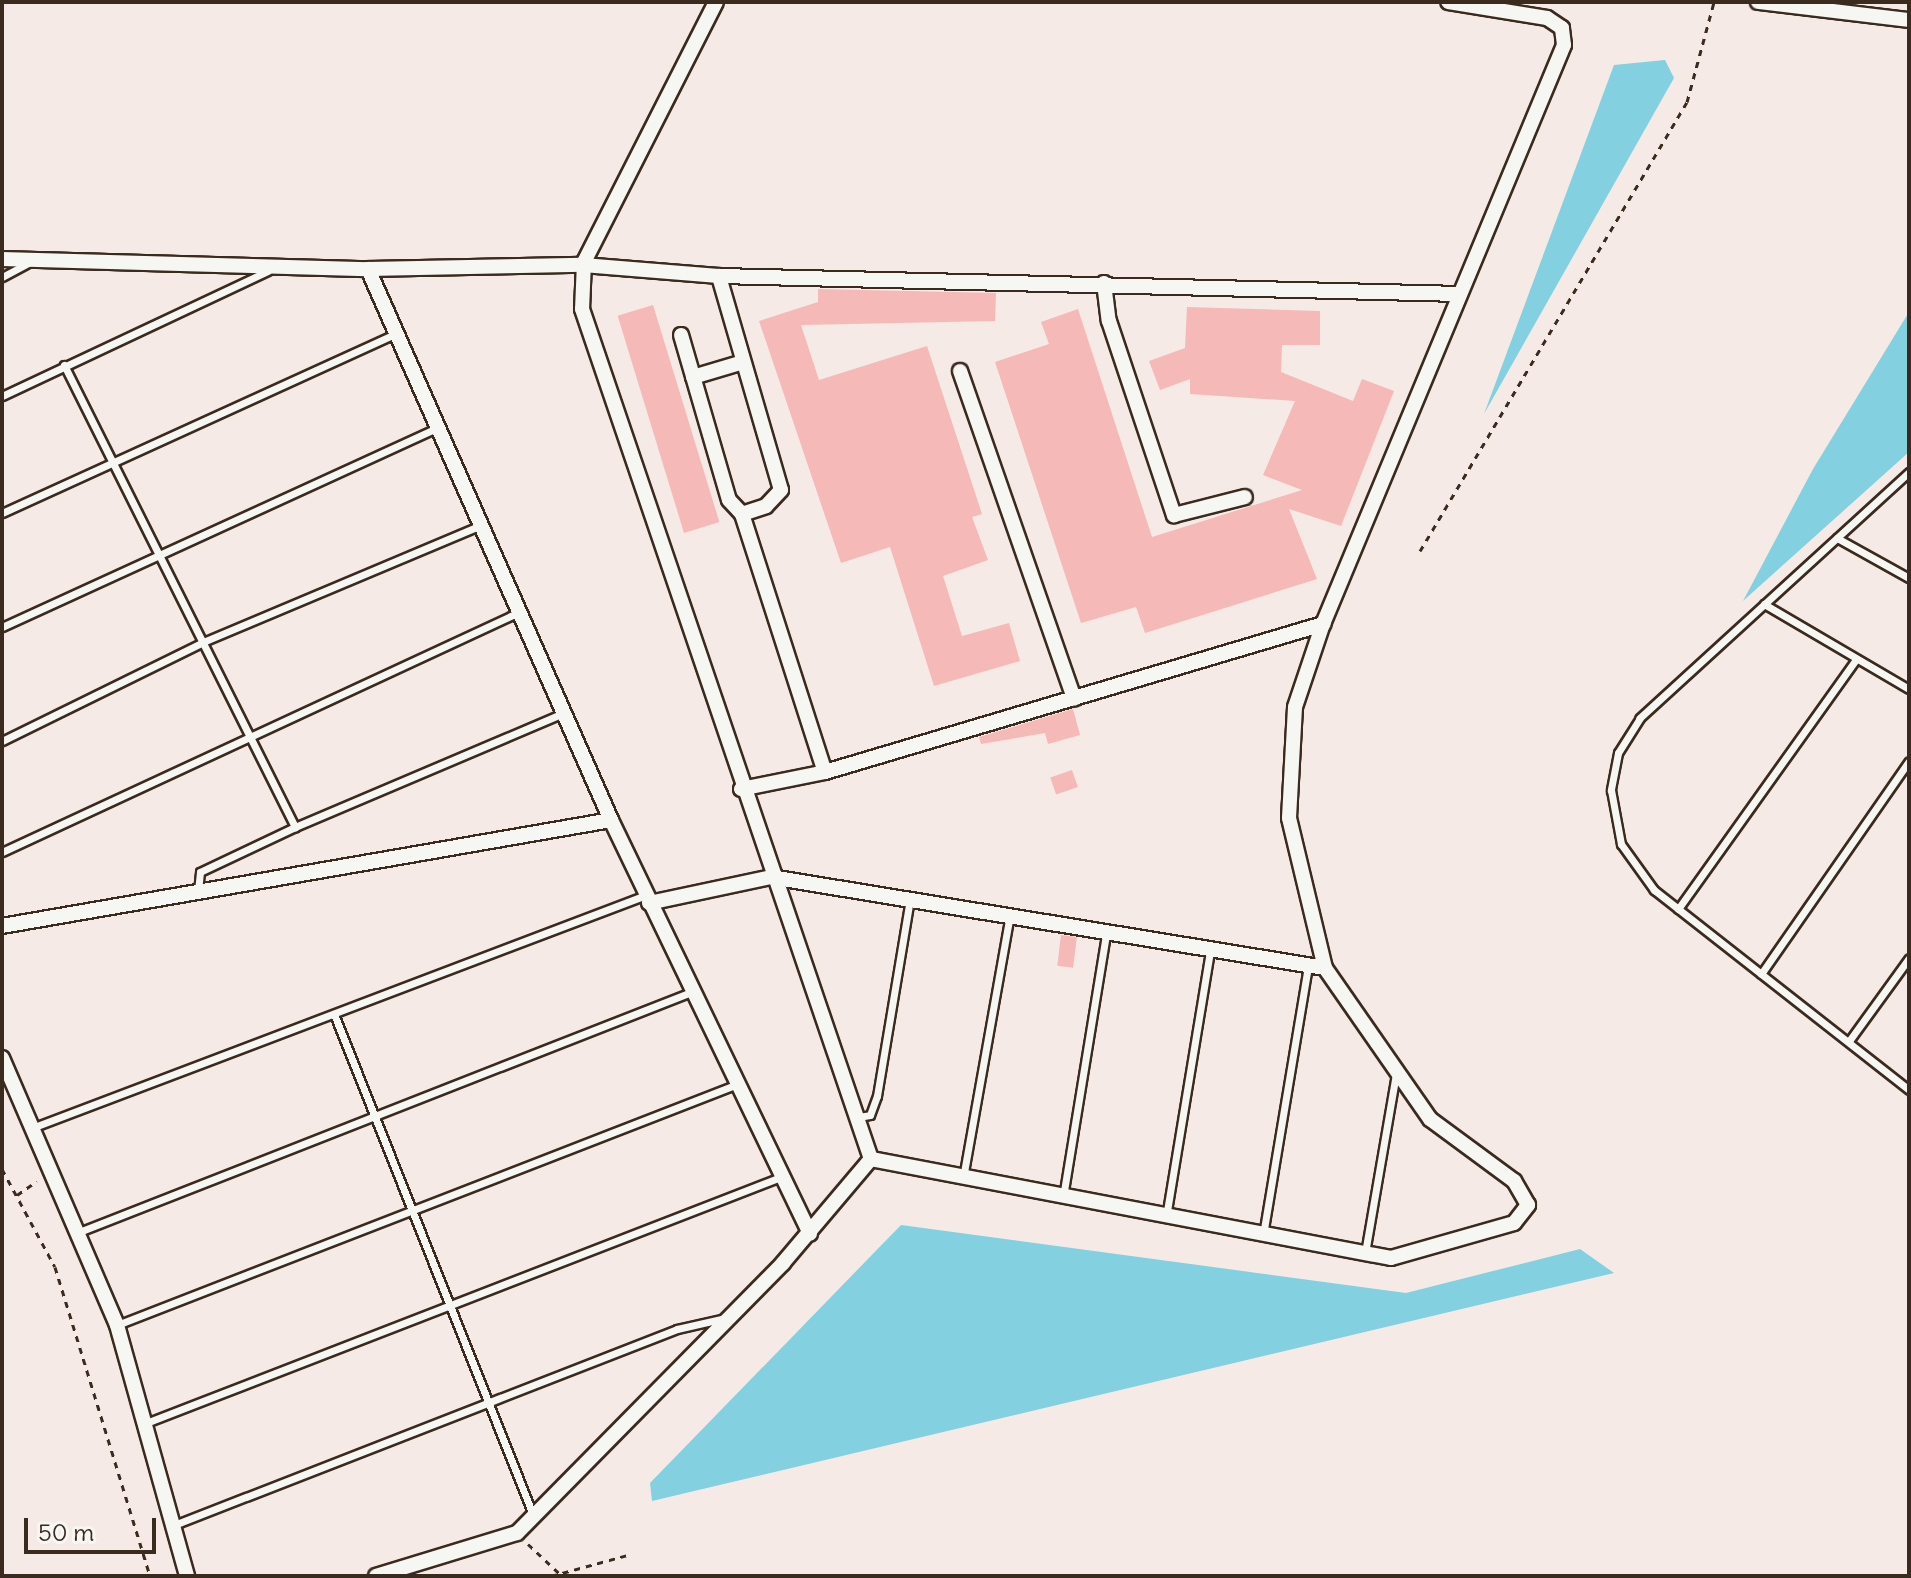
<!DOCTYPE html>
<html>
<head>
<meta charset="utf-8">
<style>
	body { margin:0 }
	#map { position:relative; width:1911px; height:1578px; overflow:hidden; background:#f6eae6; font-family:Delius,sans-serif }
	div>[style] { position:absolute }
	.water>* { inset:0; background:#83d0e1 }
	.building>* { inset:0; background:#f5b9b8; transform-origin:0 0 }
	.path>* { height:3px; margin-top:-1.5px; transform-origin:0; background:repeating-linear-gradient(90deg,#3b2a1e 0 6px,transparent 0 12px) }
	.roads { filter:drop-shadow(2px 0 #3b2a1e) drop-shadow(-2px 0 #3b2a1e) drop-shadow(0 2px #3b2a1e) drop-shadow(0 -2px #3b2a1e) }
	.lane>* { height:7px; margin:-3.5px; padding:0 3.5px; transform-origin:3.5px; border-radius:3.5px; background:#f6f6f2 }
	.street>* { height:14px; margin:-7px; padding:0 7px; transform-origin:7px; border-radius:7px; background:#f6f6f2 }
	span { translate:-50% -50%; white-space:nowrap; text-align:center; line-height:1.15; -webkit-text-stroke:6px #f6f6f2; paint-order:stroke }
	.frame { position:absolute; inset:0; border:4px solid #3b2a1e; pointer-events:none }
	.scale { position:absolute; left:24px; top:1518px; width:132px; height:36px; box-sizing:border-box; border:4px solid #3b2a1e; border-top:0; padding-left:10px; font-size:24px; line-height:28px; white-space:nowrap; color:#3b2a1e; -webkit-text-stroke:6px #f6f6f2; paint-order:stroke }
</style>
</head>
<body>
<div id="map">
	<div class="water">
		<div style="clip-path:polygon(1665px 60px,1674px 78px,1484px 414px,1614px 65px)"></div>
		<div style="clip-path:polygon(1909px 312px,1909px 452px,1743px 601px,1813px 469px)"></div>
		<div style="clip-path:polygon(901px 1225px,1406px 1293px,1580px 1249px,1614px 1273px,652px 1501px,650px 1483px)"></div>
	</div>
	<div class="building">
		<div style="clip-path:polygon(818px 289px,996px 293px,995px 321px,801px 325px,819px 380px,927px 346px,982px 514px,972px 517px,988px 560px,943px 576px,962px 636px,1009px 623px,1020px 661px,934px 686px,890px 547px,841px 563px,759px 321px,818px 302px)"></div>
		<div style="left:653px;top:305px;width:227px;height:37px;rotate:73deg"></div>
		<div style="clip-path:polygon(1187px 307px,1320px 311px,1320px 345px,1282px 345px,1281px 372px,1353px 401px,1362px 379px,1394px 391px,1341px 526px,1289px 509px,1317px 579px,1145px 633px,1136px 607px,1081px 623px,995px 362px,1049px 344px,1041px 322px,1078px 309px,1152px 537px,1302px 490px,1263px 475px,1295px 401px,1190px 394px,1190px 379px,1160px 390px,1149px 361px,1185px 348px)"></div>
		<div style="clip-path:polygon(1073px 709px,1080px 735px,1048px 744px,1045px 733px,981px 744px,979px 737px)"></div>
		<div style="left:1072px;top:770px;width:18px;height:23px;rotate:71deg"></div>
		<div style="left:1061px;top:935px;width:16px;height:31px;rotate:7deg"></div>
	</div>
	<div class="path">
		<div style="left:1420px;top:551px;width:522px;rotate:-59.26deg"></div>
		<div style="left:1687px;top:102px;width:104px;rotate:-74.9deg"></div>
		<div style="left:2px;top:1169px;width:111px;rotate:61.6deg"></div>
		<div style="left:55px;top:1267px;width:323px;rotate:72.9deg"></div>
		<div style="left:17px;top:1195px;width:24px;rotate:-35deg"></div>
		<div style="left:528px;top:1544px;width:44px;rotate:43.2deg"></div>
		<div style="left:551px;top:1576px;width:80px;rotate:-15.3deg"></div>
	</div>
	<div class="roads">
		<div class="lane">
			<div style="left:2px;top:277px;width:30px;rotate:-28deg"></div>
			<div style="left:64px;top:365px;width:517px;rotate:63.43deg"></div>
			<div style="left:295px;top:827px;width:105px;rotate:154.7deg"></div>
			<div style="left:200px;top:872px;width:18px;rotate:96deg"></div>
			<div style="left:2px;top:396px;width:294px;rotate:-25.2deg"></div>
			<div style="left:1909px;top:472px;width:365px;rotate:137.6deg"></div>
			<div style="left:1640px;top:718px;width:41px;rotate:122.2deg"></div>
			<div style="left:1618px;top:753px;width:38px;rotate:101deg"></div>
			<div style="left:1611px;top:790px;width:55px;rotate:79.5deg"></div>
			<div style="left:1621px;top:844px;width:57px;rotate:54.3deg"></div>
			<div style="left:1654px;top:890px;width:324px;rotate:38.1deg"></div>
			<div style="left:2px;top:513px;width:429px;rotate:-24.5deg"></div>
			<div style="left:1837px;top:538px;width:82px;rotate:29.1deg"></div>
			<div style="left:1764px;top:604px;width:168px;rotate:30.4deg"></div>
			<div style="left:2px;top:627px;width:476px;rotate:-24.6deg"></div>
			<div style="left:2px;top:741px;width:224px;rotate:-26.2deg"></div>
			<div style="left:203px;top:642px;width:299px;rotate:-22.8deg"></div>
			<div style="left:295px;top:827px;width:291px;rotate:-23deg"></div>
			<div style="left:2px;top:852px;width:568px;rotate:-24.89deg"></div>
			<div style="left:1678px;top:909px;width:307px;rotate:-54.5deg"></div>
			<div style="left:1761px;top:974px;width:259px;rotate:-55.2deg"></div>
			<div style="left:334px;top:1014px;width:541px;rotate:68.32deg"></div>
			<div style="left:1849px;top:1041px;width:102px;rotate:-54.1deg"></div>
			<div style="left:858px;top:1117px;width:12px;rotate:-9deg"></div>
			<div style="left:870px;top:1115px;width:20px;rotate:-70deg"></div>
			<div style="left:877px;top:1096px;width:194px;rotate:-80.5deg"></div>
			<div style="left:37px;top:1126px;width:651px;rotate:-20.77deg"></div>
			<div style="left:963px;top:1178px;width:262px;rotate:-79.9deg"></div>
			<div style="left:1063px;top:1197px;width:266px;rotate:-80.7deg"></div>
			<div style="left:1166px;top:1217px;width:270px;rotate:-80.6deg"></div>
			<div style="left:79px;top:1232px;width:657px;rotate:-21.41deg"></div>
			<div style="left:1263px;top:1235px;width:274px;rotate:-80.5deg"></div>
			<div style="left:1365px;top:1253px;width:183px;rotate:-80.2deg"></div>
			<div style="left:117px;top:1325px;width:663px;rotate:-21.22deg"></div>
			<div style="left:146px;top:1423px;width:678px;rotate:-21.19deg"></div>
			<div style="left:174px;top:1525px;width:540px;rotate:-21.29deg"></div>
			<div style="left:677px;top:1329px;width:49px;rotate:-12.9deg"></div>
		</div>
		<div class="street">
			<div style="left:716px;top:2px;width:292px;rotate:116.9deg"></div>
			<div style="left:584px;top:262px;width:47px;rotate:92.4deg"></div>
			<div style="left:582px;top:309px;width:898px;rotate:71.22deg"></div>
			<div style="left:1758px;top:2px;width:152px;rotate:6.8deg"></div>
			<div style="left:2px;top:259px;width:366px;rotate:1.6deg"></div>
			<div style="left:368px;top:269px;width:215px;rotate:-1.1deg"></div>
			<div style="left:583px;top:265px;width:136px;rotate:4.6deg"></div>
			<div style="left:719px;top:276px;width:740px;rotate:1.39deg"></div>
			<div style="left:368px;top:269px;width:602px;rotate:66.2deg"></div>
			<div style="left:611px;top:820px;width:459px;rotate:64.3deg"></div>
			<div style="left:1104px;top:283px;width:38px;rotate:83deg"></div>
			<div style="left:1109px;top:321px;width:205px;rotate:71.5deg"></div>
			<div style="left:1174px;top:515px;width:73px;rotate:-14.2deg"></div>
			<div style="left:681px;top:335px;width:172px;rotate:73.8deg"></div>
			<div style="left:729px;top:500px;width:19px;rotate:47deg"></div>
			<div style="left:742px;top:514px;width:25px;rotate:-18deg"></div>
			<div style="left:766px;top:506px;width:22px;rotate:-47deg"></div>
			<div style="left:781px;top:490px;width:223px;rotate:-106.2deg"></div>
			<div style="left:960px;top:371px;width:347px;rotate:70.8deg"></div>
			<div style="left:693px;top:377px;width:49px;rotate:-16.6deg"></div>
			<div style="left:742px;top:514px;width:271px;rotate:72.2deg"></div>
			<div style="left:741px;top:789px;width:86px;rotate:-11.4deg"></div>
			<div style="left:825px;top:772px;width:520px;rotate:-16.55deg"></div>
			<div style="left:649px;top:903px;width:125px;rotate:-12deg"></div>
			<div style="left:771px;top:877px;width:561px;rotate:9.33deg"></div>
			<div style="left:2px;top:926px;width:618px;rotate:-9.87deg"></div>
			<div style="left:2px;top:1058px;width:291px;rotate:66.7deg"></div>
			<div style="left:117px;top:1325px;width:261px;rotate:74.4deg"></div>
			<div style="left:871px;top:1159px;width:529px;rotate:10.78deg"></div>
			<div style="left:1391px;top:1258px;width:128px;rotate:-15.9deg"></div>
			<div style="left:1514px;top:1223px;width:23px;rotate:-52deg"></div>
			<div style="left:1528px;top:1205px;width:28px;rotate:-120deg"></div>
			<div style="left:1514px;top:1181px;width:104px;rotate:-143.6deg"></div>
			<div style="left:1430px;top:1119px;width:184px;rotate:-124.8deg"></div>
			<div style="left:1325px;top:968px;width:154px;rotate:-103.5deg"></div>
			<div style="left:1289px;top:818px;width:111px;rotate:-86.9deg"></div>
			<div style="left:1295px;top:707px;width:88px;rotate:-71.4deg"></div>
			<div style="left:1323px;top:624px;width:627px;rotate:-67.4deg"></div>
			<div style="left:1564px;top:45px;width:17px;rotate:-97deg"></div>
			<div style="left:1562px;top:28px;width:18px;rotate:-146deg"></div>
			<div style="left:1547px;top:18px;width:100px;rotate:-170.8deg"></div>
			<div style="left:376px;top:1576px;width:147px;rotate:-17deg"></div>
			<div style="left:517px;top:1533px;width:379px;rotate:-45.4deg"></div>
			<div style="left:783px;top:1263px;width:136px;rotate:-49.8deg"></div>
		</div>
	</div>
	<div class="frame"></div>
	<div class="scale">50 m</div>
</div>
</body>
</html>
